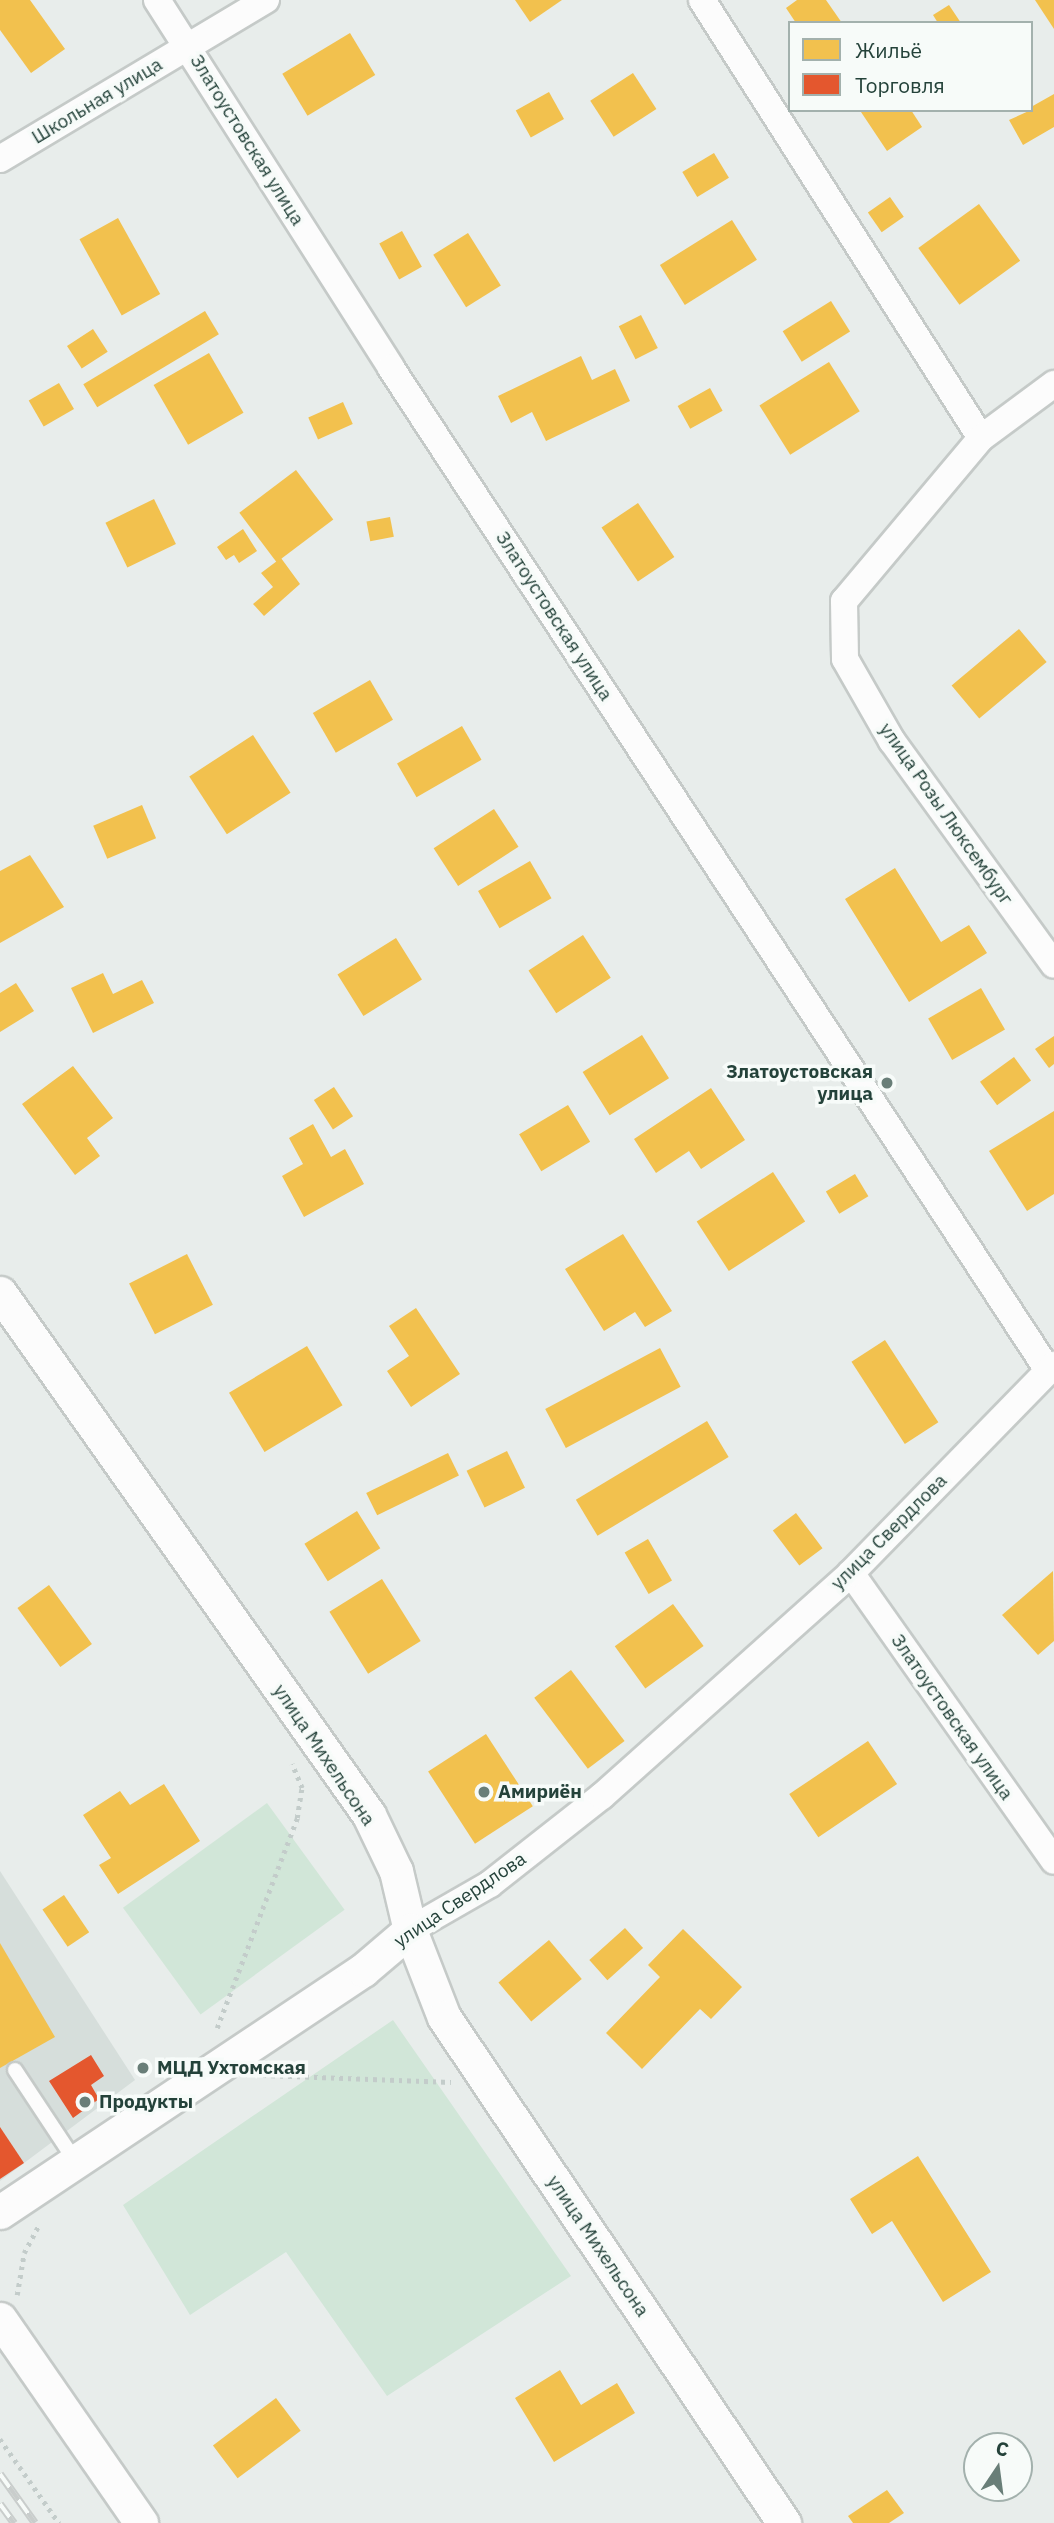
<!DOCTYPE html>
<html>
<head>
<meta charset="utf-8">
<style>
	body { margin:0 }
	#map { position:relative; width:1054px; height:2523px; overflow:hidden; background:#e8edeb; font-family:"IBM Plex Sans",sans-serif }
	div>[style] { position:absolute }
	.built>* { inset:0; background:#d6dedb }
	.green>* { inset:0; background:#d1e6d8; transform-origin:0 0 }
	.homes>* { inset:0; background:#f2c14e; transform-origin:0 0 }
	.shops>* { inset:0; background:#e4572e }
	.path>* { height:4.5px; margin-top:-2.25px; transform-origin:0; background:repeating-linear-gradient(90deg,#c3ccca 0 3.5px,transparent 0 8.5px) }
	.roads { filter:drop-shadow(2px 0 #c5cac8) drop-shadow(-2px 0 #c5cac8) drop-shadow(0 2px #c5cac8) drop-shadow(0 -2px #c5cac8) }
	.service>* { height:14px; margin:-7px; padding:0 7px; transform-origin:7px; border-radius:7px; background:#fcfcfc }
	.minor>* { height:26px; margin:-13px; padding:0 13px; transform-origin:13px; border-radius:13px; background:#fcfcfc }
	.tertiary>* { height:33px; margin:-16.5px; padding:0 16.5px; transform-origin:16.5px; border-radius:16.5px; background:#fcfcfc }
	.rail>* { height:8px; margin-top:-4px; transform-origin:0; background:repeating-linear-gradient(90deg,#f7fbf9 0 16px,#c9cdcc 0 32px); box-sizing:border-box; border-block:2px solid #c9cdcc }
	.dots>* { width:19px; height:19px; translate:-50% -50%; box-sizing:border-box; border:4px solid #f7fbf9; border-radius:50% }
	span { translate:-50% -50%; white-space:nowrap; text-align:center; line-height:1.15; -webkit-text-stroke:7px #f7fbf9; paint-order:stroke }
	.street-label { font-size:19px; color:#24423a }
	.poi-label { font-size:19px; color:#24423a; font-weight:700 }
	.right { translate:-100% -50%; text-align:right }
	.left { translate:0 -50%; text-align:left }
	.legend { position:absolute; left:788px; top:21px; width:245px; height:91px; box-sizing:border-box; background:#f7fbf9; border:2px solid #a3b1ad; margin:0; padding:9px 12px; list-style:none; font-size:21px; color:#24423a }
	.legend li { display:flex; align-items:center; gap:14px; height:35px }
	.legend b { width:35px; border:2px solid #a3b1ad }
	.north { position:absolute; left:963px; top:2432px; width:70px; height:70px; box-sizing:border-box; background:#f7fbf9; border:2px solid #a3b1ad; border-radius:50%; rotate:13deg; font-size:19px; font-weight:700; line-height:28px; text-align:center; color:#24423a }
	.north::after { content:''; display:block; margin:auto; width:24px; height:32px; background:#697e78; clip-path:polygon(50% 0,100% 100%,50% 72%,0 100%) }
</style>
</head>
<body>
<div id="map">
	<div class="built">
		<div style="clip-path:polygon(0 1871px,135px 2080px,0 2181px)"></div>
	</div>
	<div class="green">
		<div style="left:267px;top:1803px;width:132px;height:178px;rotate:54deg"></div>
		<div style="clip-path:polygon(393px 2020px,571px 2276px,387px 2396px,286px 2252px,190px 2315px,123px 2205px)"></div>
	</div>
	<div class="homes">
		<div style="clip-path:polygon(0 0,30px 0,65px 49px,31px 73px,0 30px)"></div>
		<div style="clip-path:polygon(515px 0,562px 0,530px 22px)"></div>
		<div style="clip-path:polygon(797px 0,826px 0,842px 23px,796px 23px,786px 8px)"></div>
		<div style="clip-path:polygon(1035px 0,1054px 0,1054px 29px)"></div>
		<div style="clip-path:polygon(949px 5px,961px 23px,938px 23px,933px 15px)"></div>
		<div style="left:350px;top:33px;width:49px;height:79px;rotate:59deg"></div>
		<div style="left:633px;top:73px;width:43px;height:51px;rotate:57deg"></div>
		<div style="left:549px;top:92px;width:31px;height:38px;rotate:61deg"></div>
		<div style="clip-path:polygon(1054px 94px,1054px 127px,1023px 145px,1009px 120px,1031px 110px,1031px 107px)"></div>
		<div style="clip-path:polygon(863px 110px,911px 110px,922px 127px,887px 151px,861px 112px)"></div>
		<div style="left:714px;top:153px;width:29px;height:37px;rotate:59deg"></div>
		<div style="left:890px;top:197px;width:24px;height:27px;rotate:55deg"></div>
		<div style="left:979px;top:204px;width:70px;height:75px;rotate:54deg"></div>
		<div style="left:118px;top:218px;width:87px;height:44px;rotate:61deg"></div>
		<div style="left:732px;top:220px;width:47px;height:85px;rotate:58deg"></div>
		<div style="left:402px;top:231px;width:41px;height:26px;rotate:61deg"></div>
		<div style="left:468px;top:233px;width:62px;height:41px;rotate:58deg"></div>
		<div style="left:831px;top:301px;width:36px;height:57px;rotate:58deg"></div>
		<div style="left:205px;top:311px;width:27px;height:142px;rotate:59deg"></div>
		<div style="left:641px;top:315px;width:37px;height:25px;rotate:63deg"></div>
		<div style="left:93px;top:329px;width:27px;height:31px;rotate:57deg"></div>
		<div style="left:209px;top:353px;width:69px;height:64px;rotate:60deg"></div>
		<div style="clip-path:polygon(581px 356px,592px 380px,615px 369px,630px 401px,546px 441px,532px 412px,511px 423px,498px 396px)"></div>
		<div style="left:829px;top:362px;width:58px;height:82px;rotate:58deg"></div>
		<div style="left:59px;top:383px;width:30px;height:35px;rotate:60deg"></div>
		<div style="left:710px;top:388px;width:26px;height:37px;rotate:61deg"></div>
		<div style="left:343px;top:402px;width:24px;height:38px;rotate:66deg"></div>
		<div style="left:296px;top:470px;width:62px;height:71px;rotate:53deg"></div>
		<div style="left:154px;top:499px;width:50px;height:54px;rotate:64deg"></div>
		<div style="left:638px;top:503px;width:65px;height:44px;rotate:56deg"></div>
		<div style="left:390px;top:517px;width:20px;height:24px;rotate:79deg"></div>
		<div style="clip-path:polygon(243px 529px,257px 551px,239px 563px,234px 555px,226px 560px,217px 547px)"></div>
		<div style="clip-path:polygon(281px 558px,300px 584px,264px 616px,253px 604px,273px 587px,261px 573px)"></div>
		<div style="left:1019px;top:629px;width:43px;height:88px;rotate:50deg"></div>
		<div style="left:370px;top:680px;width:46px;height:66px;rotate:60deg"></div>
		<div style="left:462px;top:726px;width:39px;height:75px;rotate:60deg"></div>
		<div style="left:253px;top:735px;width:69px;height:76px;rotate:57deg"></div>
		<div style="left:142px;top:805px;width:36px;height:53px;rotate:67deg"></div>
		<div style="left:494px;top:809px;width:45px;height:72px;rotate:57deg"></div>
		<div style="clip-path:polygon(30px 855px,64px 907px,0 943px,0 871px)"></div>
		<div style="left:530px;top:861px;width:43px;height:60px;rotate:60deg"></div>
		<div style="clip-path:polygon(895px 868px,941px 942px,969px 925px,987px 953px,909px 1002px,845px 899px)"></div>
		<div style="left:583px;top:935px;width:51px;height:65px;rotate:57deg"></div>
		<div style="left:396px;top:938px;width:49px;height:69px;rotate:58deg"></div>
		<div style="clip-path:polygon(103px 973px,113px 994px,142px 980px,154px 1003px,93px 1033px,71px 988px)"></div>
		<div style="clip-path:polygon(16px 983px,34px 1011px,0 1032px,0 993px)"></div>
		<div style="left:981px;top:988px;width:48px;height:61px;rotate:60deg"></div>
		<div style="left:642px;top:1035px;width:51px;height:70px;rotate:58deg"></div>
		<div style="clip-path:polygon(1054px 1036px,1054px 1064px,1049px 1068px,1035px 1049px)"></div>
		<div style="left:1014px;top:1057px;width:29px;height:42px;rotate:54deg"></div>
		<div style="clip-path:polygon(73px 1066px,113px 1118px,87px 1138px,100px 1156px,75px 1175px,22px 1104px)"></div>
		<div style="left:334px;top:1087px;width:35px;height:24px;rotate:57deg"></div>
		<div style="clip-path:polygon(711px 1088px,745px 1140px,701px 1169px,689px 1151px,656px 1173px,634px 1139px)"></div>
		<div style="left:568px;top:1105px;width:43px;height:57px;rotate:59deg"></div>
		<div style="clip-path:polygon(1054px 1111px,1054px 1194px,1027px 1211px,989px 1151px)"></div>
		<div style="clip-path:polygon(313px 1124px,331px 1157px,345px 1149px,364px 1184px,304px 1217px,282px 1176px,303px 1164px,289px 1138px)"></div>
		<div style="left:773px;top:1172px;width:59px;height:91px;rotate:57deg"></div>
		<div style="left:855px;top:1174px;width:26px;height:34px;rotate:59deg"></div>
		<div style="clip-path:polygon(623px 1234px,672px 1311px,645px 1327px,635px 1312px,604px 1331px,565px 1269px)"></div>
		<div style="left:187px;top:1254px;width:57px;height:65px;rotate:63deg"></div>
		<div style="clip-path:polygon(416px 1308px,460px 1374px,411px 1407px,387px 1371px,409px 1356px,389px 1326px)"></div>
		<div style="left:885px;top:1340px;width:98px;height:40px;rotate:57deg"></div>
		<div style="left:307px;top:1346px;width:69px;height:91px;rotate:59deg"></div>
		<div style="left:660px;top:1348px;width:44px;height:130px;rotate:62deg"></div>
		<div style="left:707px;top:1421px;width:42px;height:153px;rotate:59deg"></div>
		<div style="left:507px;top:1451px;width:41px;height:45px;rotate:64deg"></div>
		<div style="left:448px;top:1453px;width:25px;height:91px;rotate:64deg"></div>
		<div style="left:357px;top:1511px;width:44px;height:62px;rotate:58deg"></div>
		<div style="left:796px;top:1513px;width:44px;height:29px;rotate:53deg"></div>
		<div style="left:648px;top:1539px;width:48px;height:27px;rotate:60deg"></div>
		<div style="clip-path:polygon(1053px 1571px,1054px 1641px,1038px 1655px,1002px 1615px)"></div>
		<div style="left:382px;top:1579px;width:73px;height:62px;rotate:58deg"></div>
		<div style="left:49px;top:1585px;width:73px;height:39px;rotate:54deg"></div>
		<div style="left:673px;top:1604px;width:52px;height:72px;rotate:54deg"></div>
		<div style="left:571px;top:1670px;width:89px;height:46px;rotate:53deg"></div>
		<div style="left:486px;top:1734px;width:86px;height:69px;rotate:57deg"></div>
		<div style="left:868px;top:1741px;width:52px;height:95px;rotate:56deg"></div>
		<div style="clip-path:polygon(164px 1784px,200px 1841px,118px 1894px,99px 1865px,111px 1858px,83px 1815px,120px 1791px,130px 1805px)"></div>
		<div style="left:64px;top:1895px;width:45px;height:26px;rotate:56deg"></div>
		<div style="left:625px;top:1928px;width:27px;height:48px;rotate:48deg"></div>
		<div style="clip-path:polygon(683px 1929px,742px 1987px,711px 2019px,700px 2009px,642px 2069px,606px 2033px,660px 1977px,648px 1965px)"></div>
		<div style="left:549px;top:1940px;width:51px;height:66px;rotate:50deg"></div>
		<div style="clip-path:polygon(0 1943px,55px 2037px,0 2068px)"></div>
		<div style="clip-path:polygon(918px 2156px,991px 2272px,943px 2302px,892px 2221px,872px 2234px,850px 2199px)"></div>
		<div style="clip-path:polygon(560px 2370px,581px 2405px,617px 2383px,635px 2413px,554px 2462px,515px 2398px)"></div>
		<div style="left:276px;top:2398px;width:41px;height:79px;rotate:53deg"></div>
		<div style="clip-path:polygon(887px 2490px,904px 2513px,889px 2523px,853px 2523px,848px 2516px)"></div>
	</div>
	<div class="shops">
		<div style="clip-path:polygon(91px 2055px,104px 2076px,91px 2085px,99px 2099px,73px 2118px,49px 2081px)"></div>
		<div style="clip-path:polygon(0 2127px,24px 2163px,0 2179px)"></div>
	</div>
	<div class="path">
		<div style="left:217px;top:2028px;width:225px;rotate:-69.1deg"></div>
		<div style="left:297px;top:1818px;width:30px;rotate:-81deg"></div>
		<div style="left:302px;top:1788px;width:26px;rotate:-113deg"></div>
		<div style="left:263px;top:2075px;width:188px;rotate:2.1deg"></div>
		<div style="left:17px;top:2295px;width:43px;rotate:-80.5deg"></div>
		<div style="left:24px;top:2253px;width:32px;rotate:-62deg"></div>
		<div style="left:0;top:2439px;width:103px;rotate:54.9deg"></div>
	</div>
	<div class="roads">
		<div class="service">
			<div style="left:15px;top:2070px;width:110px;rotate:56.5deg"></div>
		</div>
		<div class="minor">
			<div style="left:157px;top:0;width:436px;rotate:57.5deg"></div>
			<div style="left:391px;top:368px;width:1198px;rotate:56.75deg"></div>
			<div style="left:702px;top:0;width:519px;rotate:57.5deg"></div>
			<div style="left:0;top:159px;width:310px;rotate:-30.9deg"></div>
			<div style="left:1054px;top:384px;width:91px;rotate:143.5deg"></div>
			<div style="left:981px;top:438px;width:213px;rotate:130deg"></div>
			<div style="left:844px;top:601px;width:58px;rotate:89deg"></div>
			<div style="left:845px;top:659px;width:95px;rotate:60.2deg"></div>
			<div style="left:892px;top:741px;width:276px;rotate:54.1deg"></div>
			<div style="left:851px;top:1573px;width:352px;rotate:54.8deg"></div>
			<div style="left:410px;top:1930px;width:92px;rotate:-29.9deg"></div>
			<div style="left:490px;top:1884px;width:142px;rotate:-38.2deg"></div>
			<div style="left:602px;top:1796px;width:334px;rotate:-41.8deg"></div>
			<div style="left:851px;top:1573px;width:291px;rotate:-45.7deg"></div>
		</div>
		<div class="tertiary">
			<div style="left:0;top:1293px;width:639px;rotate:54.74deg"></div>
			<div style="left:369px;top:1815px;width:62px;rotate:64.3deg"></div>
			<div style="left:396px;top:1871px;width:61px;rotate:76.7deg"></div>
			<div style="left:410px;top:1930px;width:93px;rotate:68.7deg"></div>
			<div style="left:444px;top:2017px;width:610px;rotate:56.1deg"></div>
			<div style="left:0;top:2212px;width:436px;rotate:-33.7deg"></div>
			<div style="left:363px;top:1970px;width:62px;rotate:-40.4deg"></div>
			<div style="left:0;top:2319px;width:248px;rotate:55.3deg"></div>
		</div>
	</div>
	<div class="rail">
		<div style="left:0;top:2474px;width:60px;rotate:54.5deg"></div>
		<div style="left:0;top:2504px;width:24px;rotate:54deg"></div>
	</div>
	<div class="dots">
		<div style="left:887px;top:1083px;background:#697e78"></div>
		<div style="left:484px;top:1792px;background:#697e78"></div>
		<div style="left:143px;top:2068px;background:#697e78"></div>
		<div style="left:85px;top:2102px;background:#697e78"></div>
	</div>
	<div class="street-label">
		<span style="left:97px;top:101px;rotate:-31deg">Школьная улица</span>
		<span style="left:247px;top:140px;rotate:58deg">Златоустовская улица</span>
		<span style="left:554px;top:616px;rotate:57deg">Златоустовская улица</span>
		<span style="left:946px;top:814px;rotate:55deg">улица Розы Люксембург</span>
		<span style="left:889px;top:1532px;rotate:-45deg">улица Свердлова</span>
		<span style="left:952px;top:1717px;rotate:55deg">Златоустовская улица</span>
		<span style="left:324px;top:1755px;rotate:56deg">улица Михельсона</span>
		<span style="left:460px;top:1900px;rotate:-34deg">улица Свердлова</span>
		<span style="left:598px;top:2246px;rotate:56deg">улица Михельсона</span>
	</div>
	<div class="poi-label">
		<span class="right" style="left:873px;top:1083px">Златоустовская<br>улица</span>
		<span class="left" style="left:498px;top:1792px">Амириён</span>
		<span class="left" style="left:157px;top:2068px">МЦД Ухтомская</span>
		<span class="left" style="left:99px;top:2102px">Продукты</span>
	</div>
	<ul class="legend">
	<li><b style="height:19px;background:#f2c14e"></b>Жильё</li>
	<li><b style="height:19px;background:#e4572e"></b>Торговля</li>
	</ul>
	<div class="north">С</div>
</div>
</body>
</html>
